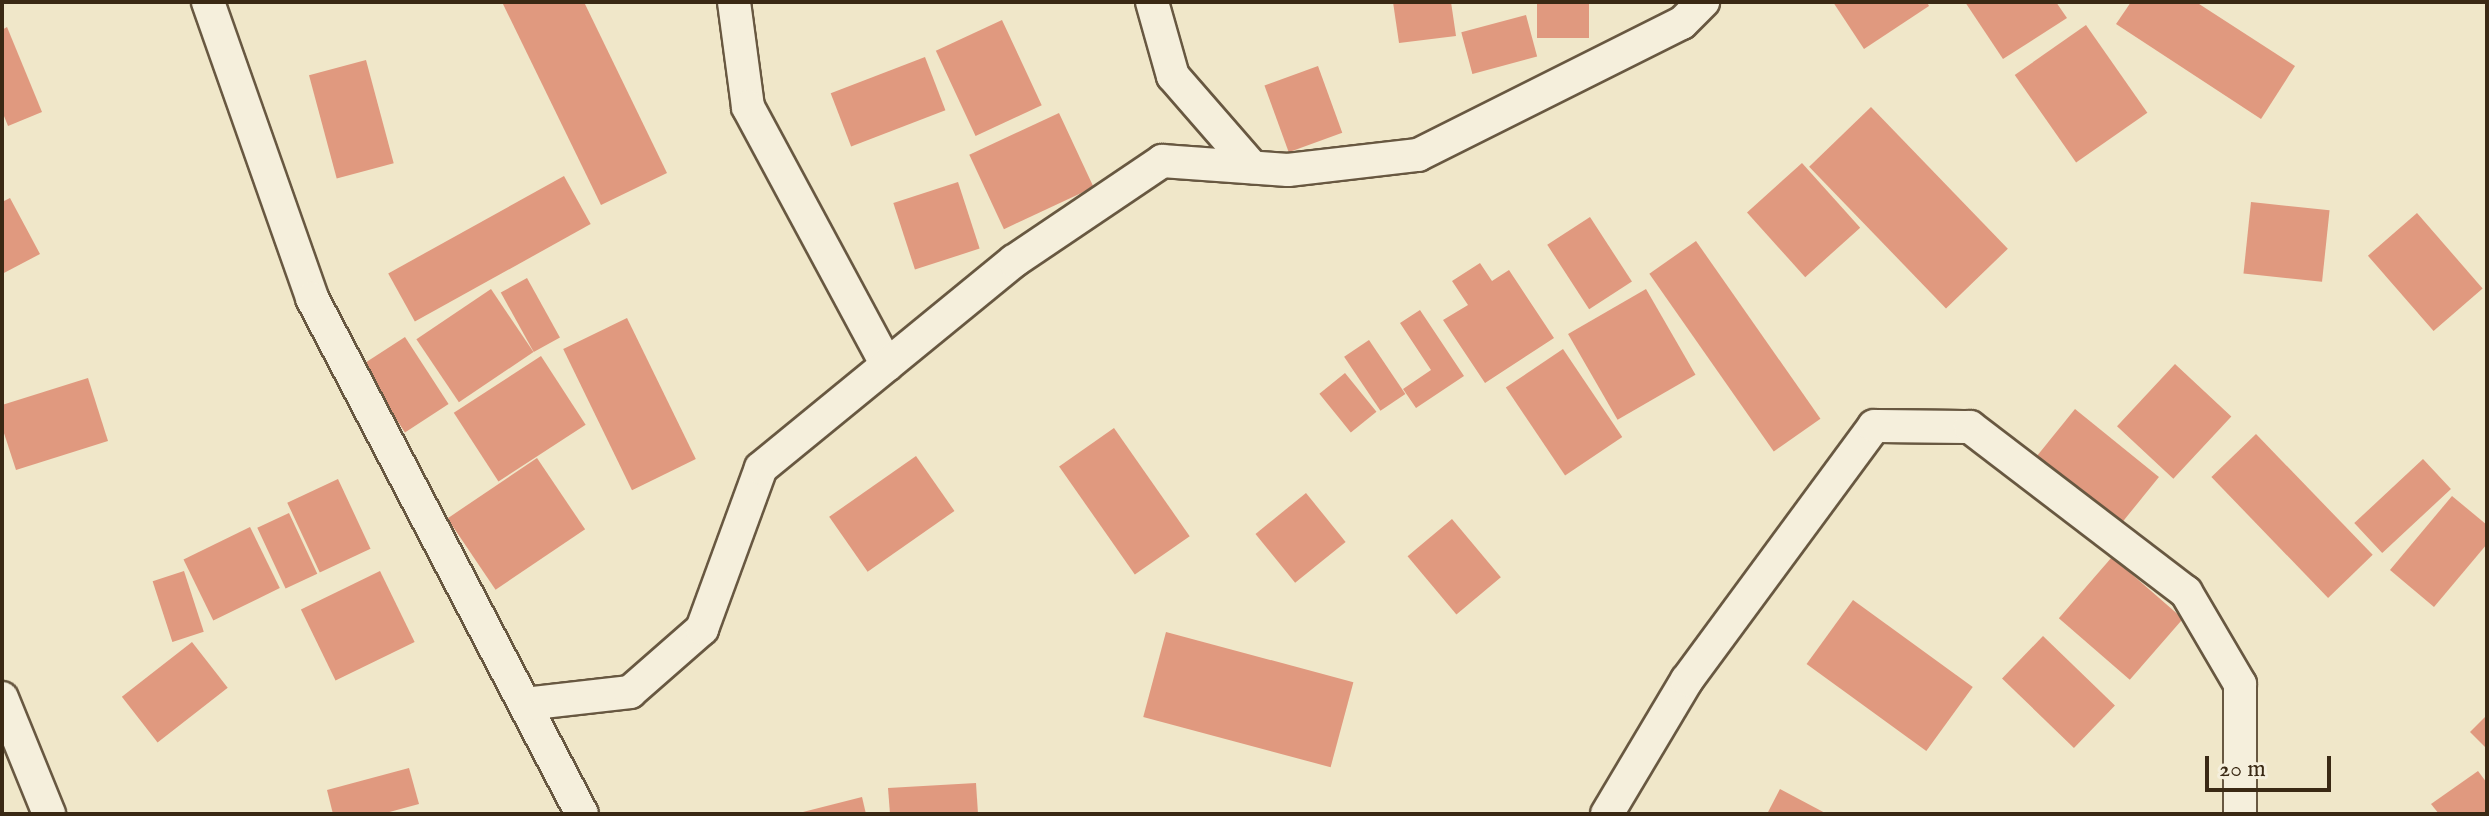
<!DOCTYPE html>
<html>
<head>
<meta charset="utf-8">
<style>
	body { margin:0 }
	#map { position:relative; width:2489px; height:816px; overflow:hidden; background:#f0e7c9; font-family:"IM FELL English",serif }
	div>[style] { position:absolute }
	.building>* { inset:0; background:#e0997f; transform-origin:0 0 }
	.roads { filter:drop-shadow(2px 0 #685841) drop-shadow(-2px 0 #685841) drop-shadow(0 2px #685841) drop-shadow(0 -2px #685841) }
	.minor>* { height:32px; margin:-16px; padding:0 16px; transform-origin:16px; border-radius:16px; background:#f5efdc }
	span { translate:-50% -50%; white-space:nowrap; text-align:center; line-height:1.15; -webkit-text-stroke:6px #f5efdc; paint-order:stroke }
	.frame { position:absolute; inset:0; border:4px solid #3a2914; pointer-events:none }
	.scale { position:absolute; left:2205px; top:756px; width:126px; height:36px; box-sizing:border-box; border:4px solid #3a2914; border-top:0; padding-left:10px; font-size:24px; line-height:28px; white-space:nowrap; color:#3a2914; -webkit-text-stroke:6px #f5efdc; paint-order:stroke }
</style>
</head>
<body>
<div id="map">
	<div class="building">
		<div style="clip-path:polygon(502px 2px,584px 2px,667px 173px,601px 205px)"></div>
		<div style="clip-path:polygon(1393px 2px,1451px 2px,1456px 36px,1399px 43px)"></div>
		<div style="left:1537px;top:2px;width:52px;height:36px"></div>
		<div style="clip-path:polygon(1833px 2px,1927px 2px,1929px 6px,1864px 49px)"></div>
		<div style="clip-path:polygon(1965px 2px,2056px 2px,2067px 18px,2003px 59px)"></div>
		<div style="clip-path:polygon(2131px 2px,2196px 2px,2295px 66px,2261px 119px,2116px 24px)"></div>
		<div style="left:1526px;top:15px;width:43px;height:67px;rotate:75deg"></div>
		<div style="left:1002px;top:20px;width:94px;height:73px;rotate:65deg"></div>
		<div style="left:2086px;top:25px;width:107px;height:87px;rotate:55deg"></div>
		<div style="clip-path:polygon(7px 27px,42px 112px,8px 126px,2px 111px,2px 30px)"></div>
		<div style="left:925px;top:57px;width:57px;height:101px;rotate:69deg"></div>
		<div style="left:366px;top:60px;width:107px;height:59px;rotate:75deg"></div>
		<div style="left:1318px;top:66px;width:71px;height:57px;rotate:70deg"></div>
		<div style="left:1871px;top:107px;width:197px;height:86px;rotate:46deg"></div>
		<div style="left:1059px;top:113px;width:82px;height:99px;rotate:65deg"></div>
		<div style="left:1802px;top:163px;width:87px;height:74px;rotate:48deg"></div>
		<div style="left:564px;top:176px;width:55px;height:201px;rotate:61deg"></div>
		<div style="left:958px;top:182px;width:70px;height:68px;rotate:72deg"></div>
		<div style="clip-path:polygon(10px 198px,40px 254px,2px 274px,2px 202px)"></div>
		<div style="left:2251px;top:202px;width:79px;height:72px;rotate:6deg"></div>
		<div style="left:2417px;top:213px;width:100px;height:65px;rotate:49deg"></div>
		<div style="left:1590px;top:217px;width:77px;height:51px;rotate:57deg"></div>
		<div style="left:1696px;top:241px;width:217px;height:57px;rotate:55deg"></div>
		<div style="clip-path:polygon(1480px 263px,1492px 281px,1509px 270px,1554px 338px,1485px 383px,1443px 320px,1468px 305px,1452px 281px)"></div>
		<div style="left:527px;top:278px;width:68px;height:30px;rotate:61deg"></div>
		<div style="left:491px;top:289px;width:76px;height:90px;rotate:56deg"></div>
		<div style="left:1646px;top:289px;width:99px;height:90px;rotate:60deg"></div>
		<div style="clip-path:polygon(1420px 310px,1464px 376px,1416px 408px,1403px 389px,1431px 370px,1400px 323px)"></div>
		<div style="left:627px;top:318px;width:157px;height:71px;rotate:64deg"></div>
		<div style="left:405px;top:337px;width:80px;height:52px;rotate:57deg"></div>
		<div style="left:1369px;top:340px;width:65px;height:30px;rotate:56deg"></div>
		<div style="left:1563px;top:349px;width:106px;height:69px;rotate:56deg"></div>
		<div style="left:541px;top:356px;width:82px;height:104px;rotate:57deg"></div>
		<div style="left:2175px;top:364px;width:77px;height:85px;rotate:43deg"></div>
		<div style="left:1345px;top:373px;width:50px;height:33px;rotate:51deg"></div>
		<div style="clip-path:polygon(88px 378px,108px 441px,16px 470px,2px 427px,2px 405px)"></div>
		<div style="left:2075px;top:409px;width:108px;height:64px;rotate:39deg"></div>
		<div style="left:1114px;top:428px;width:132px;height:67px;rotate:55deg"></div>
		<div style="left:2256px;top:434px;width:168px;height:62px;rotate:46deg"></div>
		<div style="left:916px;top:456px;width:67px;height:106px;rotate:55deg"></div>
		<div style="left:537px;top:458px;width:86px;height:108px;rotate:56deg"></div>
		<div style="left:2423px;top:459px;width:41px;height:94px;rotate:47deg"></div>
		<div style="left:338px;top:479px;width:77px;height:56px;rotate:65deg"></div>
		<div style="left:1306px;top:493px;width:63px;height:65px;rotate:51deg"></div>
		<div style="clip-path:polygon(2452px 496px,2487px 525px,2487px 544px,2434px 607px,2390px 570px)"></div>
		<div style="left:289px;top:513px;width:67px;height:35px;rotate:65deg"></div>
		<div style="left:1452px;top:519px;width:76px;height:58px;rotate:50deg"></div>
		<div style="left:250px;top:527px;width:68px;height:74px;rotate:64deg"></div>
		<div style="left:2112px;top:557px;width:94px;height:81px;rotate:41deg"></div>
		<div style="left:184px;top:571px;width:64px;height:33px;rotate:72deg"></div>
		<div style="left:380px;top:571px;width:79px;height:88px;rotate:64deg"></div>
		<div style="left:1853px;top:600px;width:148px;height:79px;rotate:36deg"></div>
		<div style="left:1166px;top:632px;width:194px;height:88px;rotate:15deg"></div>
		<div style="left:2043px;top:636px;width:100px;height:59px;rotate:44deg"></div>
		<div style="left:192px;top:642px;width:58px;height:89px;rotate:52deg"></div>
		<div style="clip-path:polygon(2487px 715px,2487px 749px,2470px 732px)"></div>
		<div style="clip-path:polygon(409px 768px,419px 804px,382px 814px,333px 814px,327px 790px)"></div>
		<div style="clip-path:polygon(2478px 771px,2487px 783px,2487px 814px,2439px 814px,2431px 804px)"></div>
		<div style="clip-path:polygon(976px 783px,978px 814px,890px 814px,888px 788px)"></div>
		<div style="clip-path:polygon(1780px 789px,1827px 814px,1767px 814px)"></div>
		<div style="clip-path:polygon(862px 797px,866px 814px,799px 814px,799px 813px)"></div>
	</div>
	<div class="roads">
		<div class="minor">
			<div style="left:208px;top:2px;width:314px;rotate:70.6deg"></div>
			<div style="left:312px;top:298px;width:582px;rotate:62.38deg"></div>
			<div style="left:734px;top:2px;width:106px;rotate:82.4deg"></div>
			<div style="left:748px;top:107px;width:293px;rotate:61.7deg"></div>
			<div style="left:1152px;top:2px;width:77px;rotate:74.2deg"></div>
			<div style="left:1173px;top:76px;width:121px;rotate:49deg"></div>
			<div style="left:2px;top:698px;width:125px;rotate:67.9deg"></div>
			<div style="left:525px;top:704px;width:106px;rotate:-6.5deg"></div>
			<div style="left:630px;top:692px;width:96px;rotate:-41.2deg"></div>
			<div style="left:702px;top:629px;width:171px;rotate:-69.9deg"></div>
			<div style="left:761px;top:468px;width:327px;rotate:-39.3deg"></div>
			<div style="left:1014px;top:261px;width:179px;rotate:-34deg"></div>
			<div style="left:1162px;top:161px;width:126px;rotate:4.1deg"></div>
			<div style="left:1288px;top:170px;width:131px;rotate:-6.6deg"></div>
			<div style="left:1418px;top:155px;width:295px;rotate:-26.6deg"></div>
			<div style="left:1682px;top:23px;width:30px;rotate:-45deg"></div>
			<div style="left:1607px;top:814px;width:156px;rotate:-59.2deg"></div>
			<div style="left:1687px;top:680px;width:315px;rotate:-53.6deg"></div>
			<div style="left:1874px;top:426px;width:96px;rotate:0.6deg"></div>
			<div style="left:1970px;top:427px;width:272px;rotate:37.4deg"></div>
			<div style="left:2186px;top:592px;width:107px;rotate:59.6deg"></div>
			<div style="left:2240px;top:684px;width:130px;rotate:90deg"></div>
		</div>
	</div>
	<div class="frame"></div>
	<div class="scale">20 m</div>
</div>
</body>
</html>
